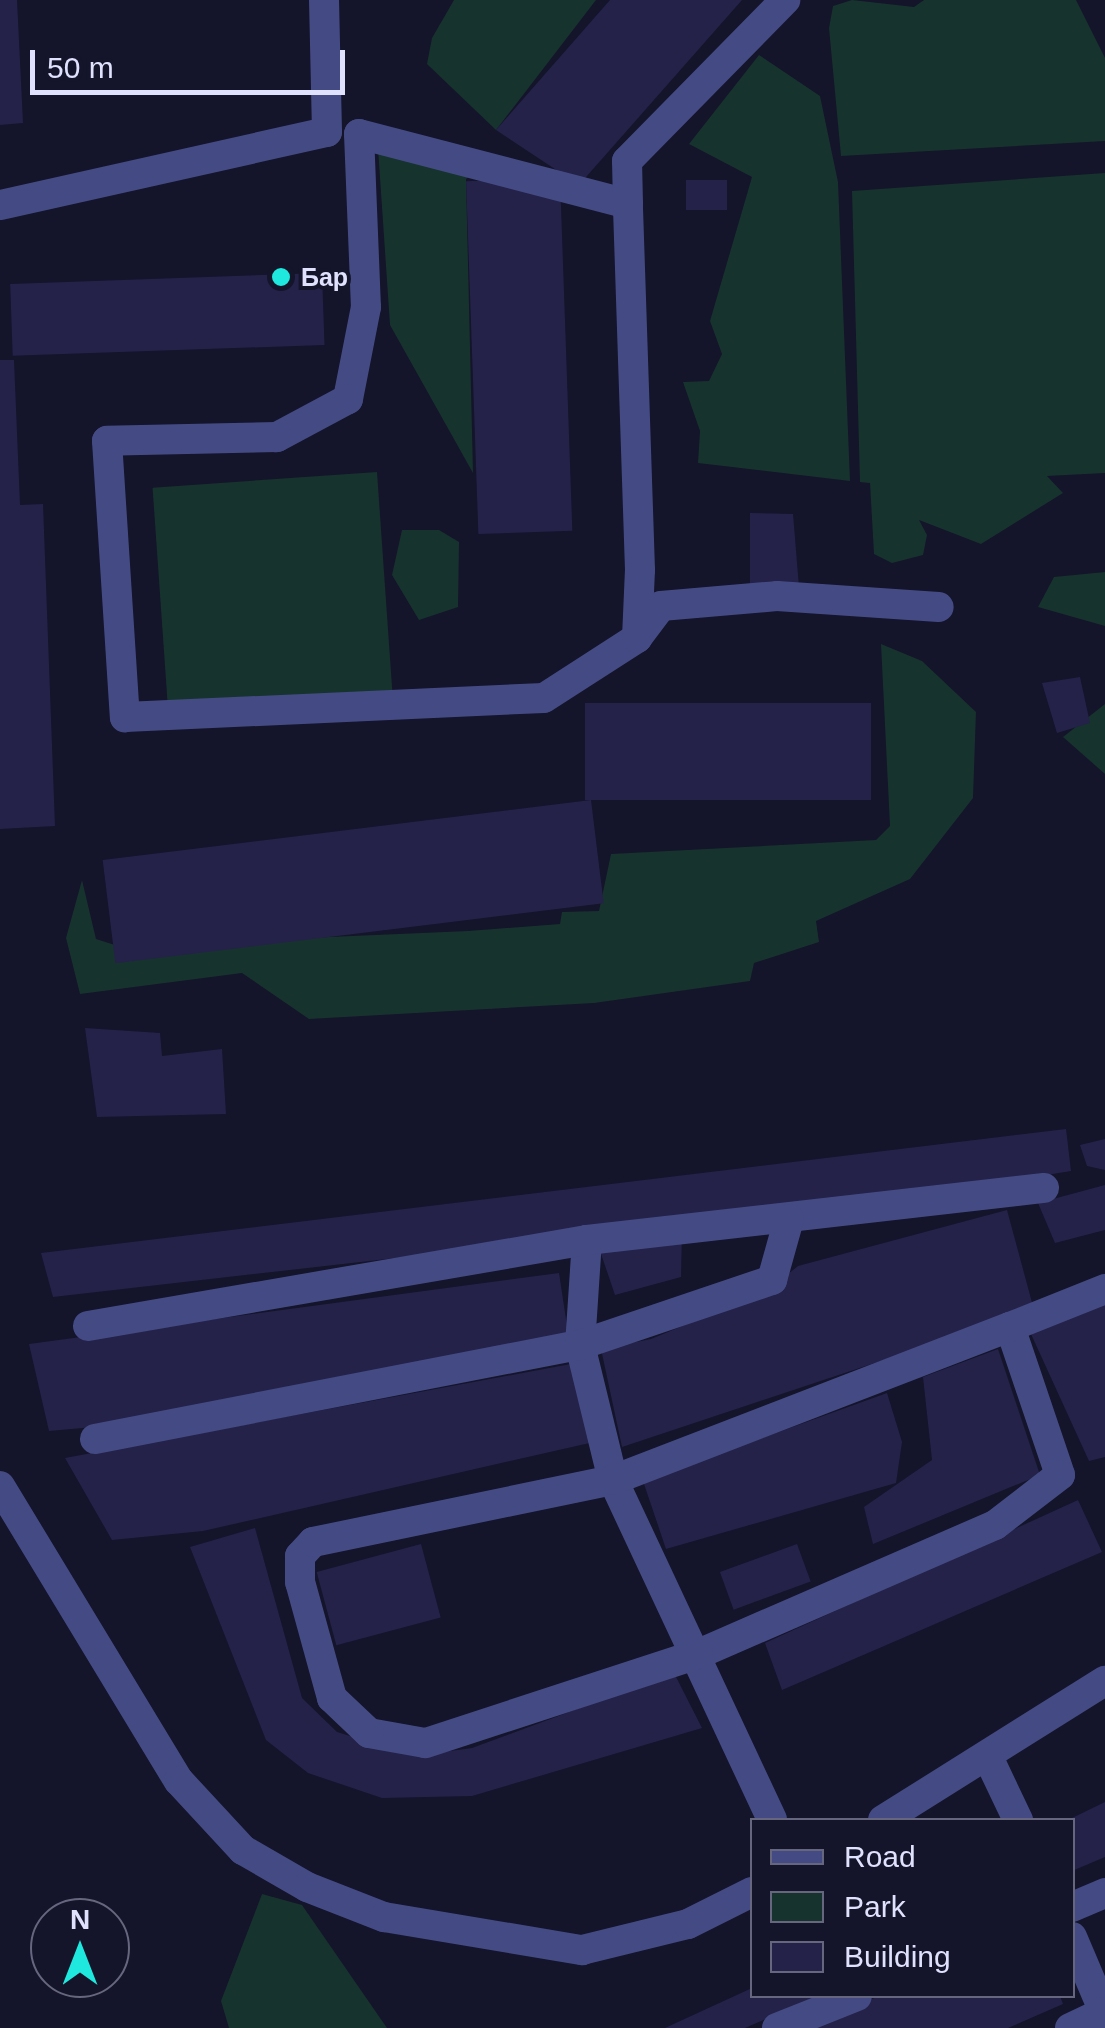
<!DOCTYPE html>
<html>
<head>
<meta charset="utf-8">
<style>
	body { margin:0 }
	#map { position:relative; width:1105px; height:2028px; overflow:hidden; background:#14142a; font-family:Helvetica,sans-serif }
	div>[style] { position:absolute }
	.green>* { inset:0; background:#17332e; transform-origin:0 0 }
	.building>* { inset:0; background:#242249; transform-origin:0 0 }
	.minor>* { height:30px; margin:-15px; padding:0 15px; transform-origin:15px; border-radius:15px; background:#444b84 }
	.dots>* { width:28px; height:28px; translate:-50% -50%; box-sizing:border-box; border:5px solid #14142a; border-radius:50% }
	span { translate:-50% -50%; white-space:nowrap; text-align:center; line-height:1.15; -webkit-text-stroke:8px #14142a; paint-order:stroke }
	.poi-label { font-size:25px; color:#e0e1fc; font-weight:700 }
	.left { translate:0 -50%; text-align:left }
	.legend { position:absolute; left:750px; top:1818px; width:325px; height:180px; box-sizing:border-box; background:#14142a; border:2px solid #66667e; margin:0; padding:12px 18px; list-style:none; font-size:30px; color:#e0e1fc }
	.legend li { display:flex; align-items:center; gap:20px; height:50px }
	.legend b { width:50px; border:2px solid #66667e }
	.north { position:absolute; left:30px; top:1898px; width:100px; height:100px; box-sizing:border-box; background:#14142a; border:2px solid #66667e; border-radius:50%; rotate:0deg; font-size:28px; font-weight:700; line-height:40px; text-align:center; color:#e0e1fc }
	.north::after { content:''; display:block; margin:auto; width:35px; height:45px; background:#1fe9de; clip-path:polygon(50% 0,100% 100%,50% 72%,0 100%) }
	.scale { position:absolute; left:30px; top:50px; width:315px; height:45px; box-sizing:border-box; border:5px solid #e0e1fc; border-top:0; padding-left:12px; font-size:30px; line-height:35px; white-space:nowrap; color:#e0e1fc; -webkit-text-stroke:8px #14142a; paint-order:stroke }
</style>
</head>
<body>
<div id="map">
	<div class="green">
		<div style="clip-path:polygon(454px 0,596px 0,496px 130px,427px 64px,432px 38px)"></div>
		<div style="clip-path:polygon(852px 0,914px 7px,924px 0,1076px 0,1105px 58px,1105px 141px,841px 156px,829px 28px,833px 6px)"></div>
		<div style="clip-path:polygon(759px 55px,820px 96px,838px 182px,850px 481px,698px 463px,700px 431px,683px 382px,709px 381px,722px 354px,710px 321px,752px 177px,689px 144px)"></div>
		<div style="clip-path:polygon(378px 148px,496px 155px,466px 179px,473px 473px,390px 325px)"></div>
		<div style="clip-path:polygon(1105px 173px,1105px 473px,1047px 476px,1063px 493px,981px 544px,919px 520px,927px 535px,923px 555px,892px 563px,874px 554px,870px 483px,860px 482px,852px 191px)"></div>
		<div style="left:377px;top:472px;width:220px;height:225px;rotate:86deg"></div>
		<div style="clip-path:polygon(402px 530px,439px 530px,459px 542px,458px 607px,419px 620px,392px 575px)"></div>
		<div style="clip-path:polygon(1105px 572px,1105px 626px,1038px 607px,1054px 577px)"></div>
		<div style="clip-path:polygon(881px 644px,922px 661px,976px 712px,973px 798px,910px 879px,816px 921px,819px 942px,754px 963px,750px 981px,594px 1003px,309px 1019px,242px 973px,80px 994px,66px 938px,82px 880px,96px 939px,118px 946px,468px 931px,560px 924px,562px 912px,599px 911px,611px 854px,876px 840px,890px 826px)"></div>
		<div style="clip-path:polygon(1105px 704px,1105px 774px,1063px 737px)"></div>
		<div style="clip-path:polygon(262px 1894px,302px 1905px,387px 2028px,229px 2028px,221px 2001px)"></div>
	</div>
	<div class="building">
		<div style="clip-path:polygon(0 0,17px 0,23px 123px,0 125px)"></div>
		<div style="clip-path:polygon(610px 0,742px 0,579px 185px,496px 130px)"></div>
		<div style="left:560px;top:178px;width:353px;height:94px;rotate:88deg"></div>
		<div style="left:686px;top:180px;width:41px;height:30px"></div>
		<div style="left:322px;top:273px;width:72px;height:312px;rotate:88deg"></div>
		<div style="clip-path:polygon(0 360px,14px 360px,20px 505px,43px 504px,55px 826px,0 829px)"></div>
		<div style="clip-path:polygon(750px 513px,793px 514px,799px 587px,750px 589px)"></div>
		<div style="clip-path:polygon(1080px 677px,1090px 723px,1057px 733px,1042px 683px)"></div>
		<div style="left:585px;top:703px;width:286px;height:97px"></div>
		<div style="left:591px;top:800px;width:104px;height:492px;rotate:83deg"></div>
		<div style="clip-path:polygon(85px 1028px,160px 1033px,162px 1056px,222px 1049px,226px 1114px,97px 1117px)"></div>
		<div style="clip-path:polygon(1066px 1129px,1071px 1171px,878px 1203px,53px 1297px,41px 1253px)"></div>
		<div style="clip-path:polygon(1105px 1139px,1105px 1170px,1087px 1166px,1080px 1145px)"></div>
		<div style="clip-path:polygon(1105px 1185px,1105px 1230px,1055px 1243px,1038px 1203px)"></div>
		<div style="clip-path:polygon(1007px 1210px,1034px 1310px,622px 1447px,601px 1349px,651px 1339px,767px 1291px,798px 1266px)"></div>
		<div style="clip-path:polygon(682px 1230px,681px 1277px,615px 1295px,598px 1245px)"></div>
		<div style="clip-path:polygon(559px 1273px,569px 1339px,105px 1426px,49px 1431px,29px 1344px)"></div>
		<div style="clip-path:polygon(1105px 1294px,1105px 1457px,1089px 1461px,1031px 1334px)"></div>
		<div style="clip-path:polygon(998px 1349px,1040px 1475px,873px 1544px,864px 1507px,932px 1460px,923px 1377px)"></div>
		<div style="clip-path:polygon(576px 1363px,594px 1442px,203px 1531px,112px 1540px,65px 1458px)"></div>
		<div style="clip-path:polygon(887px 1393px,902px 1442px,896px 1483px,666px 1549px,643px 1481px)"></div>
		<div style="clip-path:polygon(1078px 1500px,1102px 1552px,782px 1690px,765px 1643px)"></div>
		<div style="clip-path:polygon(255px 1528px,302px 1698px,337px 1732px,414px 1756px,472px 1748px,674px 1673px,702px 1728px,472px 1796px,382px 1798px,308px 1773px,266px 1740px,190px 1547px)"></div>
		<div style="left:421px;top:1544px;width:76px;height:108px;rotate:75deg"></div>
		<div style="left:797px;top:1544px;width:40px;height:82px;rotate:70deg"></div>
		<div style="clip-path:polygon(1105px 1802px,1105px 1857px,1072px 1871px,1072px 1818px)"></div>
		<div style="clip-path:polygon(752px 1988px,752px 1996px,818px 1996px,745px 2028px,665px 2028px)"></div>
		<div style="clip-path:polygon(879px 1996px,1060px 1996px,1063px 2004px,1008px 2028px,802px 2028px)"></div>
	</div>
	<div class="minor">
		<div style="left:628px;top:204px;width:278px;rotate:-165.4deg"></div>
		<div style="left:359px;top:134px;width:173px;rotate:87.7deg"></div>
		<div style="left:366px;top:307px;width:94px;rotate:101.1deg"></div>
		<div style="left:348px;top:399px;width:81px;rotate:151.8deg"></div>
		<div style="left:277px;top:437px;width:170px;rotate:178.7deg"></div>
		<div style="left:107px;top:441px;width:277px;rotate:86.3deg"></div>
		<div style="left:125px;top:717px;width:419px;rotate:-2.6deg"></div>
		<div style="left:544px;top:698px;width:111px;rotate:-32.8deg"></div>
		<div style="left:637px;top:638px;width:68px;rotate:-87.5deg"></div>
		<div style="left:640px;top:570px;width:366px;rotate:-91.9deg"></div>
		<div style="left:628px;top:204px;width:43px;rotate:-91.3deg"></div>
		<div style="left:627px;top:161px;width:226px;rotate:-45.5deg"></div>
		<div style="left:0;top:205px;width:335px;rotate:-12.6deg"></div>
		<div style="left:327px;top:132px;width:132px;rotate:-91.3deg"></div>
		<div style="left:637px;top:638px;width:40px;rotate:-53deg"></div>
		<div style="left:661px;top:606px;width:116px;rotate:-4.9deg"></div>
		<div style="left:777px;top:596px;width:162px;rotate:3.9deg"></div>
		<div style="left:587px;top:1240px;width:105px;rotate:93.8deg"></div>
		<div style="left:580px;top:1345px;width:139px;rotate:76.3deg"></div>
		<div style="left:613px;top:1480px;width:375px;rotate:64.9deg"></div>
		<div style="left:88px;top:1326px;width:506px;rotate:-9.78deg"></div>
		<div style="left:587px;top:1240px;width:460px;rotate:-6.5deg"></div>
		<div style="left:1010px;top:1327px;width:156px;rotate:71.3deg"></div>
		<div style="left:1060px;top:1475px;width:82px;rotate:142.4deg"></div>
		<div style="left:995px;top:1525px;width:324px;rotate:156.5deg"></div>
		<div style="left:698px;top:1654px;width:287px;rotate:161.9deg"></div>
		<div style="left:425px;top:1743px;width:57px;rotate:-169.9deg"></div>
		<div style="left:369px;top:1733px;width:51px;rotate:-136.6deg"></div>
		<div style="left:332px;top:1698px;width:120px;rotate:-105.4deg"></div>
		<div style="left:300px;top:1582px;width:26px;rotate:-90deg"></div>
		<div style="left:300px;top:1556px;width:19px;rotate:-47deg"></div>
		<div style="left:313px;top:1542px;width:306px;rotate:-11.7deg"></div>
		<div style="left:613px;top:1480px;width:425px;rotate:-21.1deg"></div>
		<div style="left:1010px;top:1327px;width:102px;rotate:-21.8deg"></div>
		<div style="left:95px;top:1439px;width:494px;rotate:-11deg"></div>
		<div style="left:580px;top:1345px;width:203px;rotate:-18.7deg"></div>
		<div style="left:772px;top:1280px;width:63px;rotate:-74.4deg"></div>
		<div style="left:0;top:1486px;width:345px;rotate:58.8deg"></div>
		<div style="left:179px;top:1781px;width:94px;rotate:47.2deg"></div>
		<div style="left:243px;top:1850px;width:74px;rotate:30deg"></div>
		<div style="left:307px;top:1887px;width:83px;rotate:21.3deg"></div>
		<div style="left:384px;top:1917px;width:201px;rotate:9.5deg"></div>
		<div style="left:582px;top:1950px;width:109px;rotate:-13.8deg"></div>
		<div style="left:688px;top:1924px;width:72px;rotate:-26.6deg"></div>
		<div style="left:989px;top:1759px;width:68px;rotate:64.6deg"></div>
		<div style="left:883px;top:1820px;width:262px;rotate:-32.1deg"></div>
		<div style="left:1072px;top:1907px;width:36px;rotate:-23deg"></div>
		<div style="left:1072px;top:1937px;width:82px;rotate:66.9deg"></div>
		<div style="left:777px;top:2028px;width:86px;rotate:-21.8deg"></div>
		<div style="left:1070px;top:2028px;width:38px;rotate:-25deg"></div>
	</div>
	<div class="dots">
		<div style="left:281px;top:277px;background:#1fe9de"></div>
	</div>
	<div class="poi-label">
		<span class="left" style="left:301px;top:277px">Бар</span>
	</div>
	<ul class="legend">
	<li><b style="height:12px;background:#444b84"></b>Road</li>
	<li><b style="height:28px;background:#17332e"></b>Park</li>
	<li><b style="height:28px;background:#242249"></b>Building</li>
	</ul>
	<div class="north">N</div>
	<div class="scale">50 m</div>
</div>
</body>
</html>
